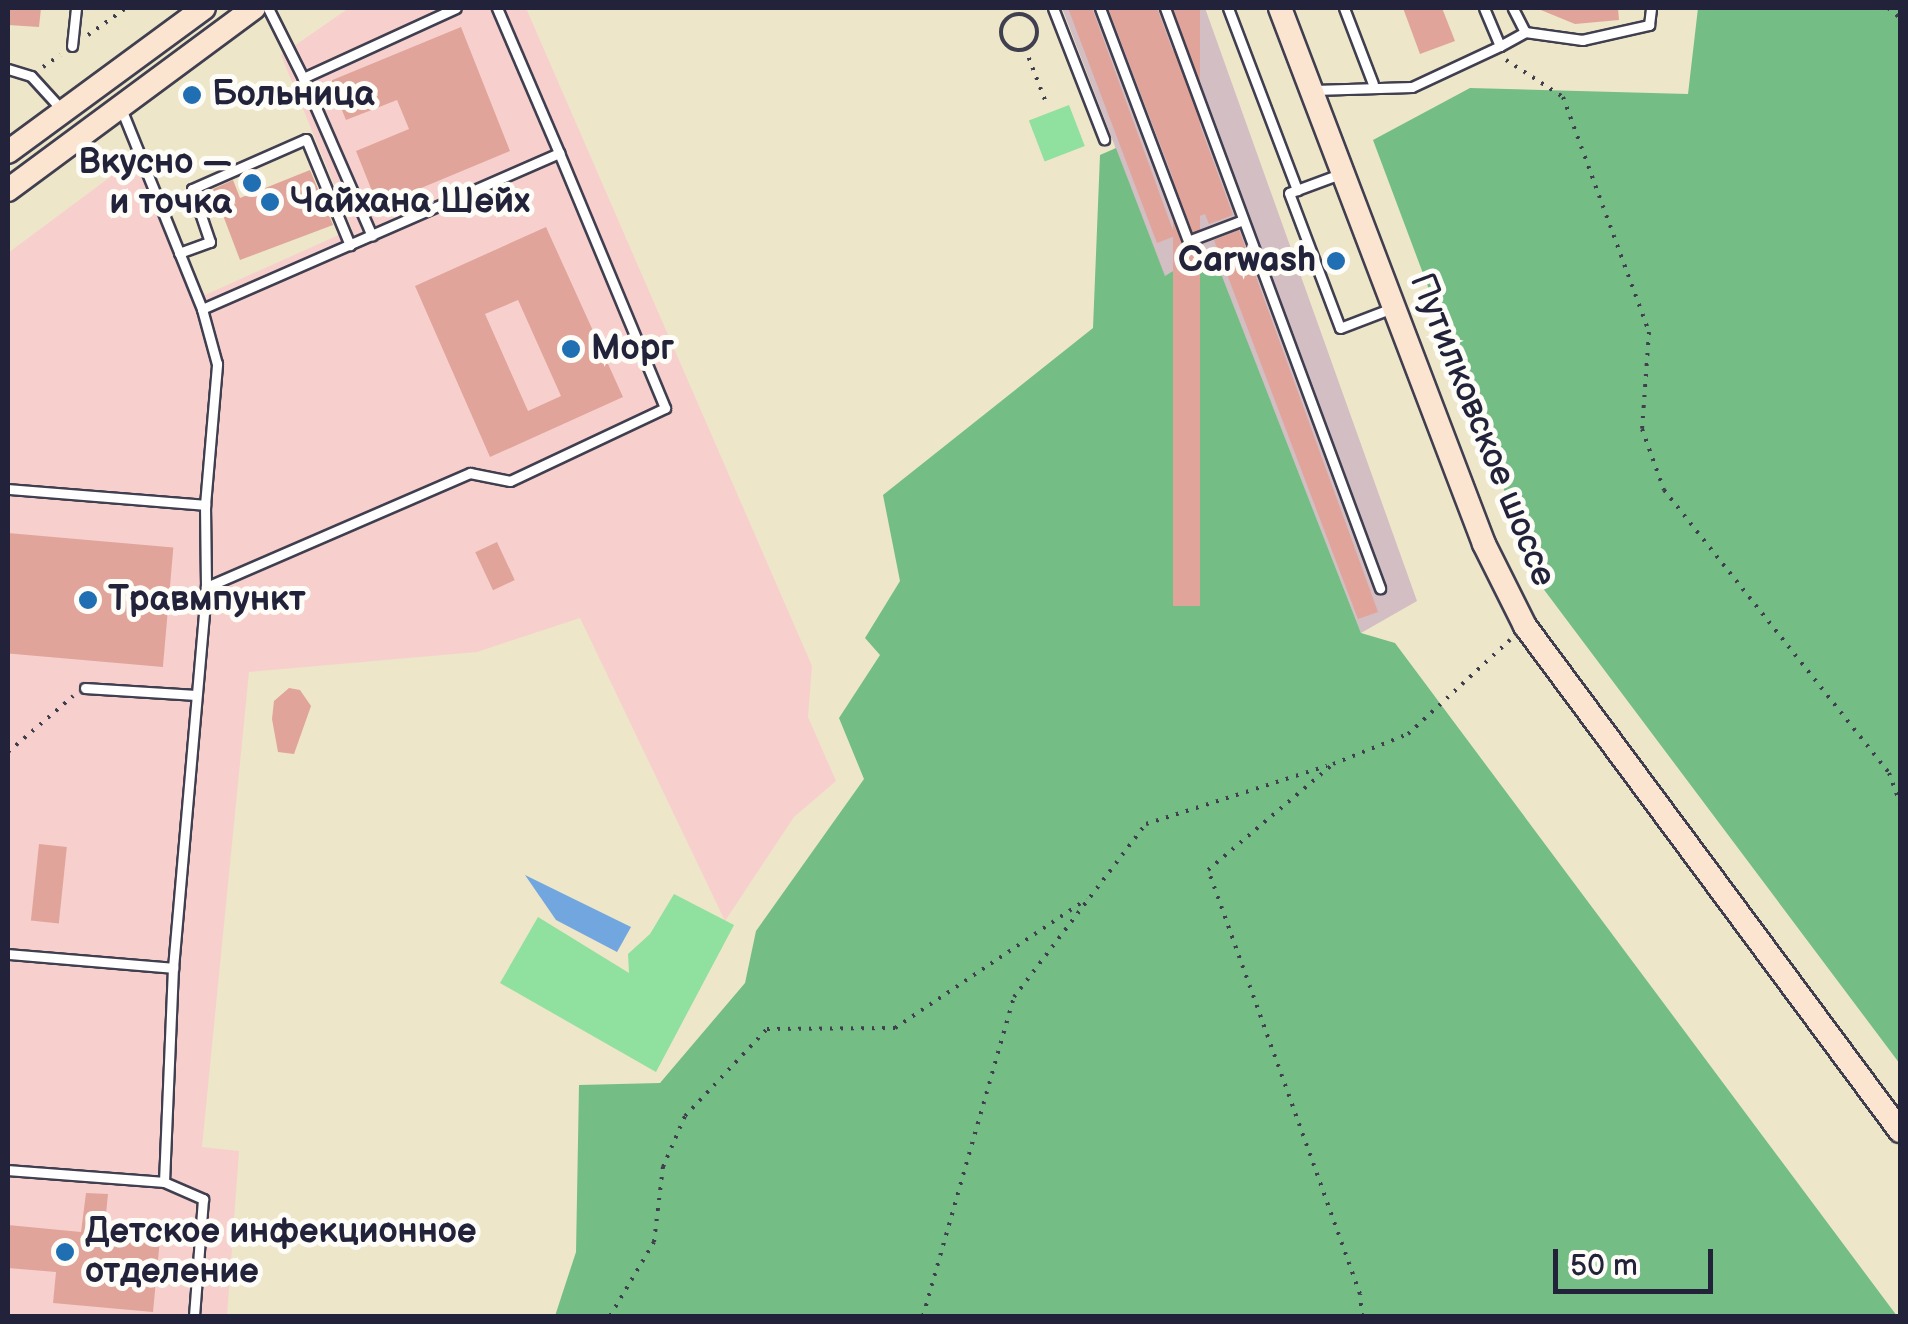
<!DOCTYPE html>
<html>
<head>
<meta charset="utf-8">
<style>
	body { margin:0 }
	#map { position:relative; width:1908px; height:1324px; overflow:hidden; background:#ede6c9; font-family:"Balsamiq Sans",sans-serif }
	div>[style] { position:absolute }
	.built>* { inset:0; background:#f7d0cd }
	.industrial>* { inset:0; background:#d2bec3 }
	.green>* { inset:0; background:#90e09f; transform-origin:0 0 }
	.forest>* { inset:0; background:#74be86 }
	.water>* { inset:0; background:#72a6df }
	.building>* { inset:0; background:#e0a49a; transform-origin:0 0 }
	.path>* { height:4px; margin-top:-2px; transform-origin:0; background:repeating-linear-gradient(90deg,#403f50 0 2.5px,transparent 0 10.5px) }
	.path>.ring { margin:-2px; padding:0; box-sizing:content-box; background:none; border:4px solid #403f50; border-radius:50% }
	.roads { filter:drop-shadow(2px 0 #403f50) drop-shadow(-2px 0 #403f50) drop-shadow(0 2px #403f50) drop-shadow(0 -2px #403f50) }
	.service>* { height:9px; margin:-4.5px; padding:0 4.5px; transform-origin:4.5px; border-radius:4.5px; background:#fff }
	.secondary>* { height:22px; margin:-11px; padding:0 11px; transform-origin:11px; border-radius:11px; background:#fce5d0 }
	.dots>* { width:28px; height:28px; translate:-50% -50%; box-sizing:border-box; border:5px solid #fdfcf7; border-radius:50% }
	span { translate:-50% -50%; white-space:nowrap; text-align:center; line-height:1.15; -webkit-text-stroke:10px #fdfcf7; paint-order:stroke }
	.poi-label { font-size:35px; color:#22223b; font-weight:700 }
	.left { translate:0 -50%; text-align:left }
	.right { translate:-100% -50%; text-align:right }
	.street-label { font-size:35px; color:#22223b }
	.frame { position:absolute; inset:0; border:10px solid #22223b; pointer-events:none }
	.scale { position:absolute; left:1553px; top:1249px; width:160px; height:45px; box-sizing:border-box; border:5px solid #22223b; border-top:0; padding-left:12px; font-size:30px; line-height:35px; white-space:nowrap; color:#22223b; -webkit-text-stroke:8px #fdfcf7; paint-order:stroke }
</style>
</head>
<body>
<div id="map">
	<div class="built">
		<div style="clip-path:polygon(349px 8px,526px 8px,812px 666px,808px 717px,836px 781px,794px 817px,725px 921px,580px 618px,477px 652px,249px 672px,202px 1147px,239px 1151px,227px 1316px,8px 1316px,8px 253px,133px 160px,205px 295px,352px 229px,281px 55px)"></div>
	</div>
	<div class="industrial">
		<div style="clip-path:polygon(1062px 8px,1205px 8px,1417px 601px,1361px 633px,1211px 249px,1165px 277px)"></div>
	</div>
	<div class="green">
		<div style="left:1069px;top:105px;width:44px;height:43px;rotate:69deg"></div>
		<div style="clip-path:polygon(674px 894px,734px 925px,656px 1072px,500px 983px,538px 917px,629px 973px,628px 954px,650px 934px)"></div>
	</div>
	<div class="forest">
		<div style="clip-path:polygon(1698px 8px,1900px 8px,1900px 1064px,1539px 583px,1373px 140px,1470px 88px,1688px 94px)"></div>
		<div style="clip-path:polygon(1116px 148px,1165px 276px,1211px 248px,1361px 633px,1395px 643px,1897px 1316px,555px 1316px,576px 1252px,579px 1085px,660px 1083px,745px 983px,756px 931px,864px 779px,839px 718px,880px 655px,865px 638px,900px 581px,883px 495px,1093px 328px,1100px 155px)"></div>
	</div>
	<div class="water">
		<div style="clip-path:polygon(525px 875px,631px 927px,617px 952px,556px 920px)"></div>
	</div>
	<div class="building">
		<div style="clip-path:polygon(8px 8px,41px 8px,39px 27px,8px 25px)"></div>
		<div style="clip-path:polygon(1068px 8px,1092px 8px,1175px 236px,1157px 243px)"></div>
		<div style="clip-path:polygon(1108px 8px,1157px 8px,1233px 215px,1209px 224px,1205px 214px,1189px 220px)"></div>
		<div style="left:1173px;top:8px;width:27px;height:598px"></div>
		<div style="clip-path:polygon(1403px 8px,1442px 8px,1455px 41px,1420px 54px)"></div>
		<div style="clip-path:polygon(1536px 8px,1618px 8px,1619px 20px,1575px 24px)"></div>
		<div style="clip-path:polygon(461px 27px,510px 151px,378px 206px,356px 151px,409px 129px,397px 100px,346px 120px,330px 81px)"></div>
		<div style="clip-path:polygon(310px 170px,333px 225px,240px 260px,213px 189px,233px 180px,240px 198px)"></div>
		<div style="clip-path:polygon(evenodd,546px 227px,623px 397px,490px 457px,415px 286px,546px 227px,518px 300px,561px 396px,528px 411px,485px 314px,518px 300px)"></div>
		<div style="clip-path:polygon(1239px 230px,1378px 612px,1358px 619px,1214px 240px)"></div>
		<div style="left:8px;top:533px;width:166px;height:120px;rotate:5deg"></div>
		<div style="left:497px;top:542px;width:42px;height:24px;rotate:65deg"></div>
		<div style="clip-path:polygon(289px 688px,300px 690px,311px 706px,294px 754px,278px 752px,272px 719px,274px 701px)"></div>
		<div style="left:39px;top:844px;width:28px;height:77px;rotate:6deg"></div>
		<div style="clip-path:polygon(86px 1193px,108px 1194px,104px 1234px,160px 1239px,153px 1312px,53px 1303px,56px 1272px,8px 1268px,8px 1225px,81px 1232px)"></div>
	</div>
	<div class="path">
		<div style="left:1888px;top:8px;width:16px;rotate:40deg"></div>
		<div class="ring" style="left:1001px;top:14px;width:32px;height:32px"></div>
		<div style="left:88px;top:35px;width:47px;rotate:-35.4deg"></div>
		<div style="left:1025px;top:48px;width:56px;rotate:69deg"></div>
		<div style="left:1506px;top:60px;width:68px;rotate:33deg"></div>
		<div style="left:1563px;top:97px;width:250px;rotate:69.9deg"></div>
		<div style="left:1649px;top:332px;width:97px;rotate:94.1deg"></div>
		<div style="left:1642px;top:429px;width:65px;rotate:70.2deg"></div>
		<div style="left:1664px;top:490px;width:362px;rotate:51.5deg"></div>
		<div style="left:1889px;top:773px;width:32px;rotate:70deg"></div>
		<div style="left:43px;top:67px;width:21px;rotate:-35deg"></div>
		<div style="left:8px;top:752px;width:86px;rotate:-40.7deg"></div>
		<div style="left:610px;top:1316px;width:86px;rotate:-59.3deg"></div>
		<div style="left:654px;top:1242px;width:76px;rotate:-83.2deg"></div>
		<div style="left:663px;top:1167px;width:56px;rotate:-66.7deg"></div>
		<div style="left:685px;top:1116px;width:120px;rotate:-46.7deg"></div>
		<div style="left:767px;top:1029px;width:128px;rotate:-0.4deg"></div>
		<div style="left:895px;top:1028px;width:231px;rotate:-33.9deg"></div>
		<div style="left:923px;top:1316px;width:332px;rotate:-74.1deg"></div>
		<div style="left:1014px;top:997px;width:218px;rotate:-52.7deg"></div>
		<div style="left:1146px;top:824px;width:190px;rotate:-17.8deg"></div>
		<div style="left:1362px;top:1316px;width:22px;rotate:-95deg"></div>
		<div style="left:1360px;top:1294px;width:450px;rotate:-109.7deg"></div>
		<div style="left:1208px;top:870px;width:164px;rotate:-40.3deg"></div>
		<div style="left:1333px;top:764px;width:81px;rotate:-21.8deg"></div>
		<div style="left:1408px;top:734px;width:139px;rotate:-42.7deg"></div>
	</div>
	<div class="roads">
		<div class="service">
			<div style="left:268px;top:8px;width:78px;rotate:63.4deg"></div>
			<div style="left:303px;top:78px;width:168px;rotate:-24.6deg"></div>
			<div style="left:497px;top:8px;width:158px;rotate:66.8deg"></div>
			<div style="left:1053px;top:8px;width:141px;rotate:68.7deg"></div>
			<div style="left:1100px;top:8px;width:249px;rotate:69.3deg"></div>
			<div style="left:1188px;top:241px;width:59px;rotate:-20.9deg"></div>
			<div style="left:1165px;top:8px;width:619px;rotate:69.66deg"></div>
			<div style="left:1228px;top:8px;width:195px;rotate:69.2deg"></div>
			<div style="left:1344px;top:8px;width:81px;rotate:69.1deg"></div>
			<div style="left:1525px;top:32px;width:58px;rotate:8deg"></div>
			<div style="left:1582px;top:40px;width:69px;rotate:-12.6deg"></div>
			<div style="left:1649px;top:25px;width:17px;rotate:-83deg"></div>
			<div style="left:72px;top:46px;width:38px;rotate:-84deg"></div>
			<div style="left:1500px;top:46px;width:29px;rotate:-29deg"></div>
			<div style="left:1525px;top:32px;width:27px;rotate:-117deg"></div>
			<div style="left:8px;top:69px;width:24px;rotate:17deg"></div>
			<div style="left:31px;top:76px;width:46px;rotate:47.6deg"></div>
			<div style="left:303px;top:78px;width:172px;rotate:66.4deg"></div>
			<div style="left:1314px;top:90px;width:98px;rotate:-1.8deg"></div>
			<div style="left:1412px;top:87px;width:97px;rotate:-25deg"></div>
			<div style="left:1500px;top:46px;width:41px;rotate:-112.8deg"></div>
			<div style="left:1340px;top:174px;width:54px;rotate:159.6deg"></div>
			<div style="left:1289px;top:193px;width:144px;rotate:69.3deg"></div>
			<div style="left:1340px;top:328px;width:56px;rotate:-21deg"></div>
			<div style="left:179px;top:253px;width:33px;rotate:-20deg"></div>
			<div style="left:210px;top:242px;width:56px;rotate:-108.8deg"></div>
			<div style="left:192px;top:189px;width:124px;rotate:-23.7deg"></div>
			<div style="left:306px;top:139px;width:115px;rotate:67.5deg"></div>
			<div style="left:202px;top:309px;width:390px;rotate:-23.6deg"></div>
			<div style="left:559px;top:153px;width:276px;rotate:67.4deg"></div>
			<div style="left:665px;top:408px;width:171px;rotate:154.8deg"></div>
			<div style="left:510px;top:481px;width:41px;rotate:-168.7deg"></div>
			<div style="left:470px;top:473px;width:288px;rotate:156.6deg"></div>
			<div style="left:8px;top:489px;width:198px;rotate:4.6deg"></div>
			<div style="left:205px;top:505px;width:142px;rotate:-85.1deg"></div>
			<div style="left:217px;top:364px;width:57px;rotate:-105.3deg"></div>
			<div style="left:202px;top:309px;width:216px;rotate:-112deg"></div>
			<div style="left:85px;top:688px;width:111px;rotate:3.6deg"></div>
			<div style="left:8px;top:954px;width:166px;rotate:4.8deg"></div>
			<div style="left:8px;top:1170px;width:156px;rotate:4.4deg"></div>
			<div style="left:164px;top:1182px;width:214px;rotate:-87.6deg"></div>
			<div style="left:173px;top:968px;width:382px;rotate:-85deg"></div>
			<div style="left:206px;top:587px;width:82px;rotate:-90.7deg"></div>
			<div style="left:164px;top:1182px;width:43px;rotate:23.6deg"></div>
			<div style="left:203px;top:1199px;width:117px;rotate:94.4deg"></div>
		</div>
		<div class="secondary">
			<div style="left:1280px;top:8px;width:574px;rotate:69.16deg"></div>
			<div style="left:1484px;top:544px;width:92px;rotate:63.4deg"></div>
			<div style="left:1525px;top:626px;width:629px;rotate:53.4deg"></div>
			<div style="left:8px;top:152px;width:243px;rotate:-36.3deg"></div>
			<div style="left:8px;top:190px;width:306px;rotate:-36.5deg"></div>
		</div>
	</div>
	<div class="dots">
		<div style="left:192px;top:95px;background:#1f6fb2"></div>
		<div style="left:252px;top:183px;background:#1f6fb2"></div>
		<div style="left:270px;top:202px;background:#1f6fb2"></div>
		<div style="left:1336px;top:261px;background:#1f6fb2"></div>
		<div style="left:571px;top:349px;background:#1f6fb2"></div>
		<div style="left:88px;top:600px;background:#1f6fb2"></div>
		<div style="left:65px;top:1252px;background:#1f6fb2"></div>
	</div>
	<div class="poi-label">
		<span class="left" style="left:212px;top:95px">Больница</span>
		<span class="right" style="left:232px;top:183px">Вкусно —<br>и точка</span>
		<span class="left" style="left:290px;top:202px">Чайхана Шейх</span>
		<span class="right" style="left:1316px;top:261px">Carwash</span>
		<span class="left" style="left:591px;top:349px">Морг</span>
		<span class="left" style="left:108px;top:600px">Травмпункт</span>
		<span class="left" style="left:85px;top:1252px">Детское инфекционное<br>отделение</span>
	</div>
	<div class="street-label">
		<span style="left:1482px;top:430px;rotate:68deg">Путилковское шоссе</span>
	</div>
	<div class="frame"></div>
	<div class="scale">50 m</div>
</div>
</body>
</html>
